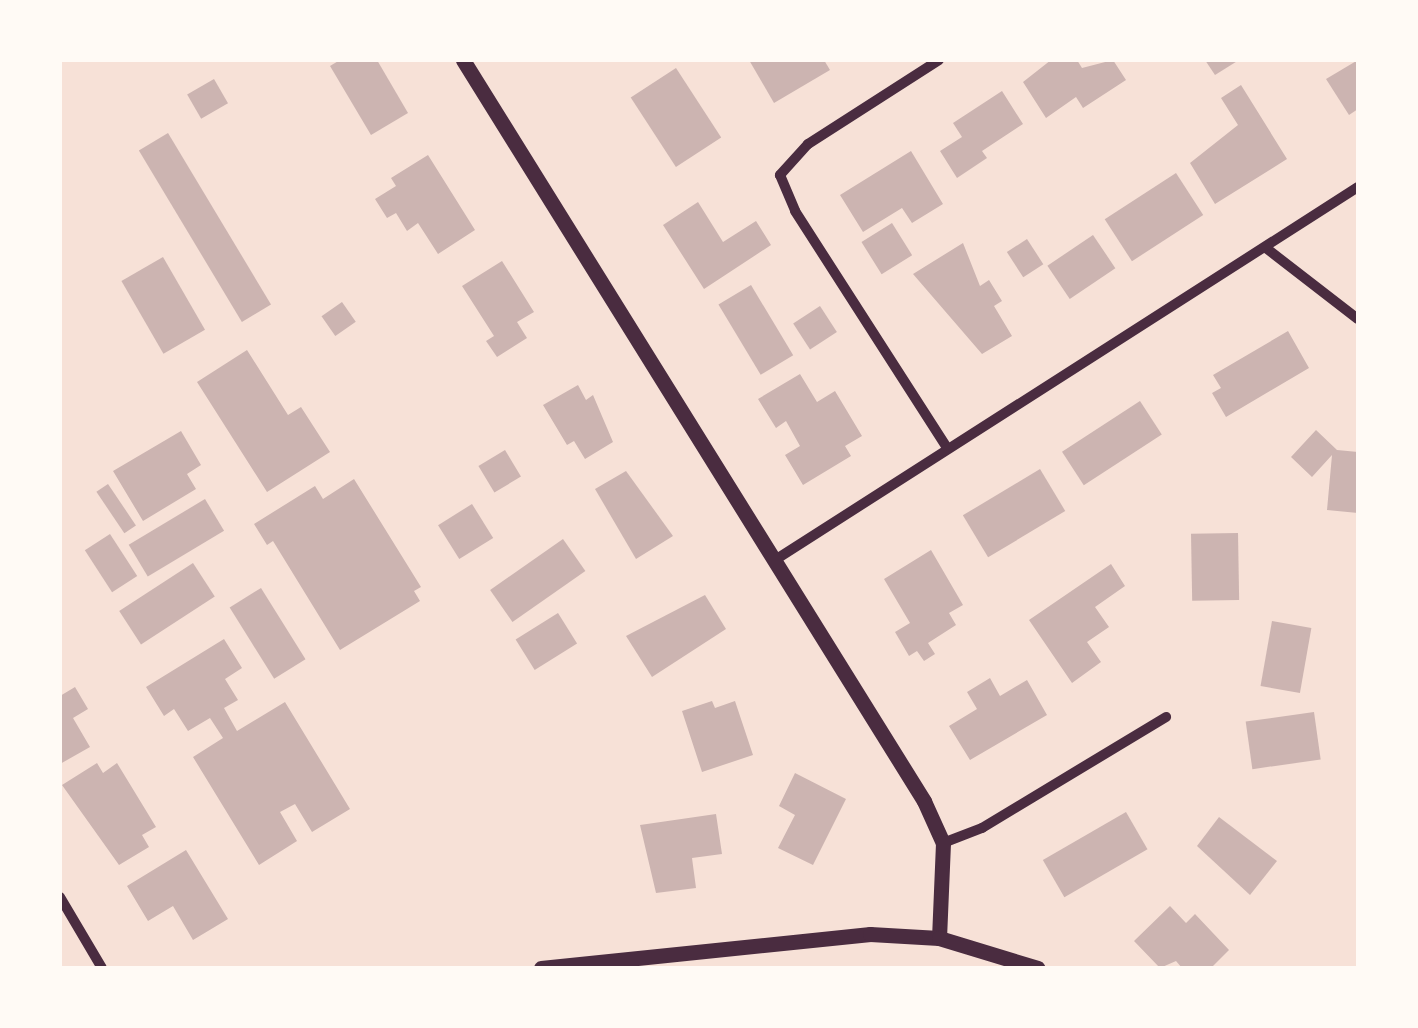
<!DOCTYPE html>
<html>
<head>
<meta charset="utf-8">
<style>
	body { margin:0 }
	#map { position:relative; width:1418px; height:1028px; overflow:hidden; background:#f7e1d7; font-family:"Alegreya Sans",sans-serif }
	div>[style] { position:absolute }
	.building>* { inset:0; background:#ccb4b1; transform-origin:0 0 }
	.minor>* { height:10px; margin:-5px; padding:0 5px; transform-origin:5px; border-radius:5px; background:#4a2c40 }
	.tertiary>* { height:15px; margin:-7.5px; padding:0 7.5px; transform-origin:7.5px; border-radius:7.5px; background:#4a2c40 }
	span { translate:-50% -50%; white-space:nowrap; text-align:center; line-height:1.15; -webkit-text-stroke:8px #fffaf5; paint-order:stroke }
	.frame { position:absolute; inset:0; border:62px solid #fffaf5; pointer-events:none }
</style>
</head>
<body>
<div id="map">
	<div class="building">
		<div style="clip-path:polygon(340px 60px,377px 60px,408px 113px,371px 135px,330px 66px)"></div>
		<div style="clip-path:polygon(749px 60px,824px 60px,830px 70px,774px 103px)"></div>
		<div style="clip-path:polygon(1051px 60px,1077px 60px,1082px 68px,1113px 60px,1126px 80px,1083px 108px,1076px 97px,1046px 118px,1023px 82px)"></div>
		<div style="clip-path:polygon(1205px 60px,1239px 60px,1215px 75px)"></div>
		<div style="clip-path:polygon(1358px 60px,1358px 109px,1349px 115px,1326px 79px)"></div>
		<div style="left:676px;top:68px;width:83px;height:54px;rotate:57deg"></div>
		<div style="left:214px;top:79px;width:28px;height:31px;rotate:60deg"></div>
		<div style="clip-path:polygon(1241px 85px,1287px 159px,1215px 204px,1190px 163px,1238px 125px,1221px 98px)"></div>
		<div style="clip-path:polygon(1002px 91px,1023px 124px,982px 151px,987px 158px,957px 178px,940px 151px,962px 137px,953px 123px)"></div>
		<div style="left:168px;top:133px;width:200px;height:34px;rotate:59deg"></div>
		<div style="clip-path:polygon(911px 151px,943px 204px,912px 223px,902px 208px,863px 232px,840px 195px)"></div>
		<div style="clip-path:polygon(428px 155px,475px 230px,438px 254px,418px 223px,407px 231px,396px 213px,387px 218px,375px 199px,396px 186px,391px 178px)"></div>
		<div style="left:1176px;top:173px;width:50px;height:85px;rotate:57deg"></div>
		<div style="clip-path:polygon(698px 202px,723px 242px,756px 221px,771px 245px,704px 289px,663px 225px)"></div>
		<div style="left:892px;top:223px;width:38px;height:36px;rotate:58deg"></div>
		<div style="left:1093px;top:235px;width:40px;height:55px;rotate:56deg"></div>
		<div style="left:1027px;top:239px;width:30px;height:24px;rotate:57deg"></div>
		<div style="clip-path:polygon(963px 243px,980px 286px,989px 280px,1002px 301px,994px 306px,1012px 336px,982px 354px,913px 274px)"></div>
		<div style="left:163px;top:257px;width:84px;height:48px;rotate:60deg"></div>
		<div style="clip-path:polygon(502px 261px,534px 312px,517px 322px,527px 338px,497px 357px,486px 341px,494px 336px,462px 286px)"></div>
		<div style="left:751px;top:285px;width:82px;height:38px;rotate:59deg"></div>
		<div style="left:342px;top:302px;width:24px;height:25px;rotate:55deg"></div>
		<div style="left:820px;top:306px;width:31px;height:32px;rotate:57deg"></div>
		<div style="clip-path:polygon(1288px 331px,1309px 368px,1226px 417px,1212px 393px,1221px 388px,1213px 375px)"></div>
		<div style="clip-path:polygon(247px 350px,288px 415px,301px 407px,330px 452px,267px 492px,197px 382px)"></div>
		<div style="clip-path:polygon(800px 374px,817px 402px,835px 391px,862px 436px,845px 446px,851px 456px,803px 485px,785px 455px,800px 446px,786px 421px,776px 428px,758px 399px)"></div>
		<div style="clip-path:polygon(578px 385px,586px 400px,593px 395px,613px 442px,585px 459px,574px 441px,567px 445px,543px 405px)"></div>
		<div style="left:1140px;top:401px;width:40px;height:93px;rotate:57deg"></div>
		<div style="clip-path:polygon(1316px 430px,1337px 450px,1358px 452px,1358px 513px,1327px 510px,1332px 455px,1312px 477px,1291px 457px)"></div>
		<div style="clip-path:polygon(181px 431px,201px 465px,187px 474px,196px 489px,143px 521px,113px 471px)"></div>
		<div style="left:505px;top:450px;width:31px;height:31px;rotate:59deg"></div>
		<div style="left:1040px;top:469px;width:49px;height:90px;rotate:59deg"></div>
		<div style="clip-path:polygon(626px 471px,673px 536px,636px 559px,595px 489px)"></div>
		<div style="clip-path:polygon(354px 479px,421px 587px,414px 591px,420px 601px,340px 650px,273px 541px,267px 545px,254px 524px,315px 486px,323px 499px)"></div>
		<div style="left:108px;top:484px;width:50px;height:14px;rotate:56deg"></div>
		<div style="left:205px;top:499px;width:37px;height:89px;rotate:59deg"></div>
		<div style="left:472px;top:504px;width:40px;height:40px;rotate:58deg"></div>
		<div style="left:1238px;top:533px;width:67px;height:47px;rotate:89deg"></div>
		<div style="left:110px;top:534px;width:50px;height:30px;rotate:57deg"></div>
		<div style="left:563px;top:539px;width:39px;height:89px;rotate:55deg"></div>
		<div style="clip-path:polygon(931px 550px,963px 605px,949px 613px,956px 625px,928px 643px,935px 654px,924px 661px,917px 651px,909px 656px,895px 632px,910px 623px,884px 579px)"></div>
		<div style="left:193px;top:563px;width:40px;height:88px;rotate:57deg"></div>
		<div style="clip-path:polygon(1111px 564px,1125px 586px,1095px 607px,1109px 627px,1087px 642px,1101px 662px,1072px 683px,1029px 620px)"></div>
		<div style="left:261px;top:588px;width:84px;height:37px;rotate:58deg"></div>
		<div style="clip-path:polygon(705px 595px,726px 629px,652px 677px,626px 636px)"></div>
		<div style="left:558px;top:613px;width:36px;height:50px;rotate:58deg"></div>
		<div style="left:1272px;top:621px;width:40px;height:66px;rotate:10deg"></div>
		<div style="clip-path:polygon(224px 639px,242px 668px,225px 679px,238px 700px,224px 708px,237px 731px,285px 702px,350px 809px,312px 832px,295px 804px,280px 812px,297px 841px,259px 865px,193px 757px,223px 738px,210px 718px,188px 731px,174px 709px,164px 716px,146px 687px)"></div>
		<div style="clip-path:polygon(990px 678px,1000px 696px,1027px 680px,1047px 715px,970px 760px,949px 726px,977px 709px,967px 692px)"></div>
		<div style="clip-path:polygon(75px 687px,88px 709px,73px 718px,90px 747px,60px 764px,60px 696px)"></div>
		<div style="clip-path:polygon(712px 701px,715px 708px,735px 701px,753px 755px,702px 772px,682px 711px)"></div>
		<div style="left:1314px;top:712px;width:48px;height:69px;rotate:82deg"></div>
		<div style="clip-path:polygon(97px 763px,103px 773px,117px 763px,156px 827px,142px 835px,149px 847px,119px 865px,62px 785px)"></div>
		<div style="clip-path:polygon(795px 773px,846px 799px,813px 865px,778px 848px,795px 815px,779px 806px)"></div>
		<div style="left:1126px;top:812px;width:43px;height:96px;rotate:60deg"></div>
		<div style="clip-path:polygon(716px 814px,722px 854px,692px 858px,696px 888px,656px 893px,640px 825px)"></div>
		<div style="clip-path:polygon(1219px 817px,1277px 861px,1250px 895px,1197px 846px)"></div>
		<div style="clip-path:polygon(186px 850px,228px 919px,193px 940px,173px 906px,148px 921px,127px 886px)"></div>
		<div style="clip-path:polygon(1170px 906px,1186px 923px,1195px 914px,1229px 950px,1211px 968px,1182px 968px,1176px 961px,1160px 968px,1134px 941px)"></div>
	</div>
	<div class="minor">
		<div style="left:939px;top:60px;width:156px;rotate:147.3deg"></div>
		<div style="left:808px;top:144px;width:42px;rotate:132.1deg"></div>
		<div style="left:780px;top:175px;width:39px;rotate:67deg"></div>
		<div style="left:795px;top:211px;width:282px;rotate:57.3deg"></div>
		<div style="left:1266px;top:248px;width:116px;rotate:37.7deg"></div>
		<div style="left:775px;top:560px;width:692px;rotate:-32.61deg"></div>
		<div style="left:943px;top:843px;width:42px;rotate:-21deg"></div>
		<div style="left:982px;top:828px;width:215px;rotate:-31.1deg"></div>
		<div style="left:60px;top:897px;width:82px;rotate:59.4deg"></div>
	</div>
	<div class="tertiary">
		<div style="left:463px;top:60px;width:873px;rotate:58.11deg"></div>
		<div style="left:924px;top:801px;width:46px;rotate:65.7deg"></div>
		<div style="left:943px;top:843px;width:95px;rotate:92.4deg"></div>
		<div style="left:541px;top:968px;width:331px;rotate:-5.9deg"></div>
		<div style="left:870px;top:934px;width:69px;rotate:3.3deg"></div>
		<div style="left:939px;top:938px;width:103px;rotate:16.9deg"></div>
	</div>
	<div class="frame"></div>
</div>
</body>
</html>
